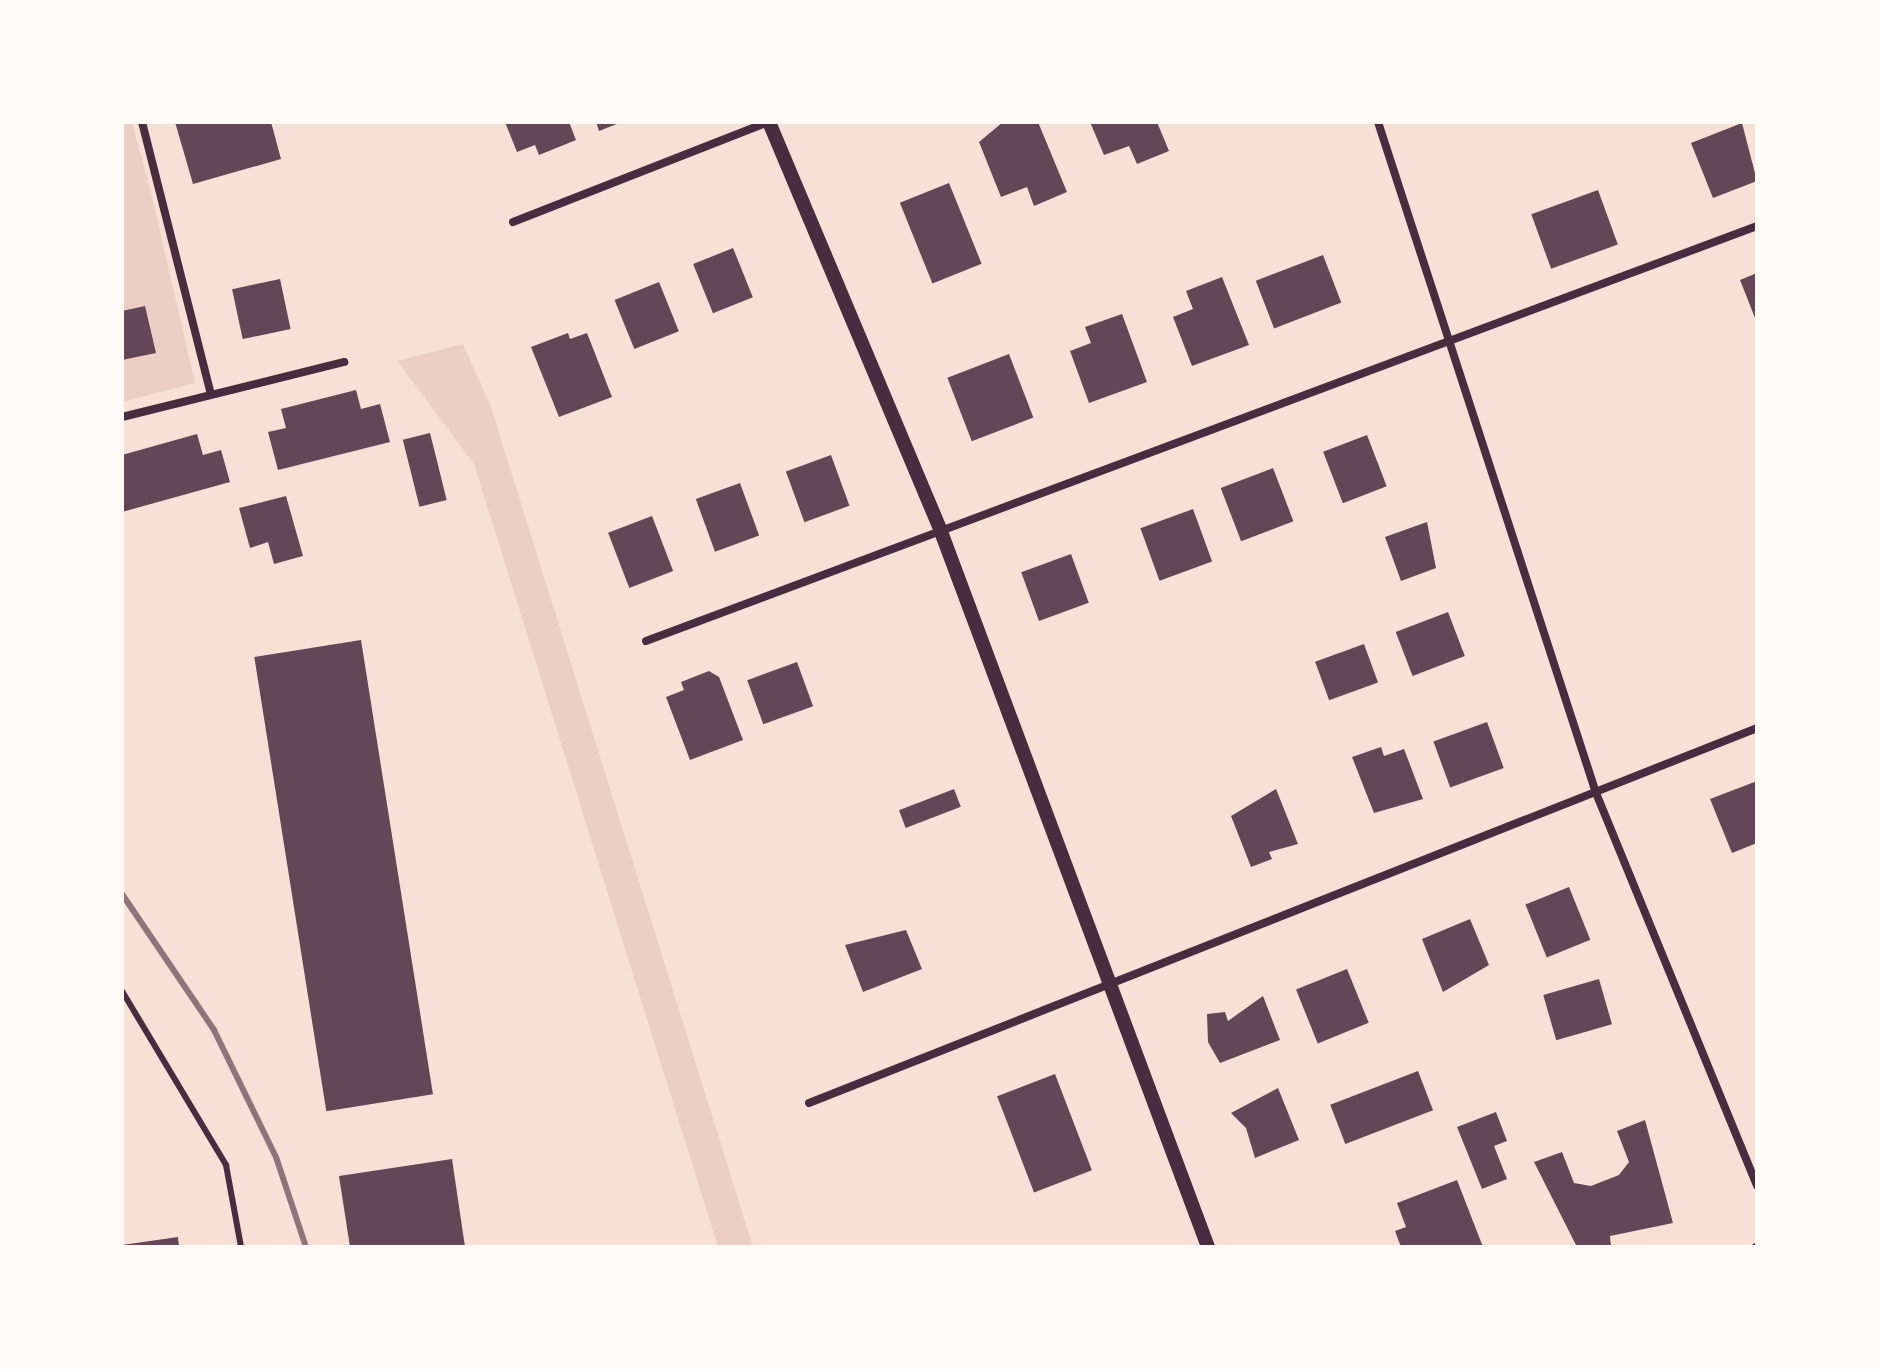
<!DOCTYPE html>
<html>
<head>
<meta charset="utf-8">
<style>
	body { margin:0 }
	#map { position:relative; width:1879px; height:1369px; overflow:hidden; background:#f7e1d7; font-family:Lora,serif }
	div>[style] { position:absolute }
	.green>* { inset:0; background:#ebcfc5 }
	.building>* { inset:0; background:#644757; transform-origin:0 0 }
	.service>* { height:6px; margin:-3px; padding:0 3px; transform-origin:3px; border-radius:3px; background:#4a2c40 }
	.minor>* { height:8px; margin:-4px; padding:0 4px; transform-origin:4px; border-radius:4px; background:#4a2c40 }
	.tertiary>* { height:14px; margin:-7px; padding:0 7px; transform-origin:7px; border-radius:7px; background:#4a2c40 }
	.rail>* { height:6px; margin:-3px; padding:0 3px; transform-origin:3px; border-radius:3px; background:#8f747c }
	span { translate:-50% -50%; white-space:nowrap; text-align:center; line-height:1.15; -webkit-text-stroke:8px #fffaf5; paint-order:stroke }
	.frame { position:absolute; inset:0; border:124px solid #fffaf5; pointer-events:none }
</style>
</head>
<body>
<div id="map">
	<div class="green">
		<div style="clip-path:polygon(122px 122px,132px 122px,151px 192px,195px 383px,122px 402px)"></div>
		<div style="clip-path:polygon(463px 344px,491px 407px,753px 1247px,718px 1247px,474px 464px,397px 361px)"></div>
	</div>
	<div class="building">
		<div style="clip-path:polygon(175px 122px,271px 122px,281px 159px,193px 184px)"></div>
		<div style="clip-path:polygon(505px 122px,569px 122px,576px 140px,539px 155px,535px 145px,517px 152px)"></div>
		<div style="clip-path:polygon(596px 122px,622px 122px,599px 131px)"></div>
		<div style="clip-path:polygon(1003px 122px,1038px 122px,1067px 192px,1034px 206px,1027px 187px,1001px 197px,979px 142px)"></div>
		<div style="clip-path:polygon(1090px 122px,1157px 122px,1169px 151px,1137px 164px,1129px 146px,1104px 155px)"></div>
		<div style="clip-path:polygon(1742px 123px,1757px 181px,1713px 198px,1691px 143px)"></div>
		<div style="left:949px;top:183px;width:87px;height:53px;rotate:68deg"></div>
		<div style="left:1598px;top:190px;width:58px;height:71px;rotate:70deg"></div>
		<div style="left:733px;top:248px;width:53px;height:43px;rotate:68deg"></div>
		<div style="left:1323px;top:255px;width:51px;height:72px;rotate:69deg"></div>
		<div style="clip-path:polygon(1757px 273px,1757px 323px,1740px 280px)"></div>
		<div style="clip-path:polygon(1222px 277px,1249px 345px,1192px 366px,1173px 317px,1193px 309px,1186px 291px)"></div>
		<div style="left:280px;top:279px;width:51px;height:49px;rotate:78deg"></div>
		<div style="left:659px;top:282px;width:53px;height:48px;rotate:68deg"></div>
		<div style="clip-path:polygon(145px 306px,156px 353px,122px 360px,122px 311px)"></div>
		<div style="clip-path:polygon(1122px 314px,1147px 382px,1089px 403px,1070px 351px,1091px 343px,1085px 327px)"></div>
		<div style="clip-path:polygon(568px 333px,570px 339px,587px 333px,612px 397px,559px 417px,531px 347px)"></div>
		<div style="left:1009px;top:354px;width:68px;height:66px;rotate:69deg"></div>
		<div style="clip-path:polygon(356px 390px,361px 409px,380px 404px,390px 442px,278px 470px,268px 432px,286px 428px,281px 409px)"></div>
		<div style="left:430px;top:433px;width:69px;height:28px;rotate:76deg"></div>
		<div style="clip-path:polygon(197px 434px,203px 455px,221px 450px,230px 482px,122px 512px,122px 455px)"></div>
		<div style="left:1367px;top:435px;width:55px;height:47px;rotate:69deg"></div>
		<div style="left:831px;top:455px;width:54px;height:48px;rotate:70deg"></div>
		<div style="left:1273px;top:468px;width:57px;height:56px;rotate:69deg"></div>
		<div style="left:740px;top:483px;width:56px;height:47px;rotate:70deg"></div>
		<div style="clip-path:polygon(286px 496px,303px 556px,274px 564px,268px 542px,250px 548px,239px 508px)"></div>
		<div style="left:1193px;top:509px;width:56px;height:56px;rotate:70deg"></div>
		<div style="left:652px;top:516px;width:59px;height:47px;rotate:69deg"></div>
		<div style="clip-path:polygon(1427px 522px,1436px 568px,1401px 581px,1385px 537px)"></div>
		<div style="left:1071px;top:554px;width:52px;height:53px;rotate:70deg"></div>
		<div style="left:1448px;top:612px;width:47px;height:56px;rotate:69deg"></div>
		<div style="left:361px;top:640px;width:460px;height:108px;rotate:81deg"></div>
		<div style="left:1364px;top:644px;width:41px;height:52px;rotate:70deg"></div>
		<div style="left:797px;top:662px;width:47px;height:53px;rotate:70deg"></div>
		<div style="clip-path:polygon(709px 671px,719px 677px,743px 740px,690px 760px,666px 697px,684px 690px,681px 682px)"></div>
		<div style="left:1487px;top:722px;width:49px;height:57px;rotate:70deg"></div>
		<div style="clip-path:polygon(1381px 747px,1384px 756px,1404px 749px,1423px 799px,1374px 813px,1352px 757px)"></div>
		<div style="clip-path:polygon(1757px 781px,1757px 843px,1732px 853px,1710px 799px)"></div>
		<div style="left:954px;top:789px;width:19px;height:59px;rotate:69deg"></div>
		<div style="clip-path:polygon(1276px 789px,1298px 844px,1269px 852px,1272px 859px,1251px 867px,1231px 816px)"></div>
		<div style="left:1569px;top:887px;width:57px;height:47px;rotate:68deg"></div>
		<div style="clip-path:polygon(1470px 919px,1489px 965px,1443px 992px,1422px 939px)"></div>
		<div style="clip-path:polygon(906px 930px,922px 969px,863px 992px,845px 945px)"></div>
		<div style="left:1347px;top:969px;width:58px;height:55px;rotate:68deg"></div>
		<div style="left:1599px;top:979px;width:47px;height:58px;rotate:74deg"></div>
		<div style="clip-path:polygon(1263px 996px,1280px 1040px,1220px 1063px,1208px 1042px,1207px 1014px,1225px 1012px,1228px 1021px)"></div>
		<div style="left:1418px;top:1071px;width:42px;height:94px;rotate:69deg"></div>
		<div style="left:1055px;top:1074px;width:103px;height:62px;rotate:69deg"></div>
		<div style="clip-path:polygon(1278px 1088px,1299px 1140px,1255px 1158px,1246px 1128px,1231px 1113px)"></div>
		<div style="clip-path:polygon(1496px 1112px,1507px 1141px,1494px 1146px,1507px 1179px,1482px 1189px,1457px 1127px)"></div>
		<div style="clip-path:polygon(1645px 1120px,1673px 1223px,1610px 1236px,1611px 1247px,1577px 1247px,1534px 1162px,1562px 1152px,1574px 1183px,1591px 1186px,1619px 1175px,1629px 1162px,1617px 1131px)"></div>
		<div style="clip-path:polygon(452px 1159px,465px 1247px,350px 1247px,339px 1176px)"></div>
		<div style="clip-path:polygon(1457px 1180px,1483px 1247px,1401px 1247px,1395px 1231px,1406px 1227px,1397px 1203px)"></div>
		<div style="clip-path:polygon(178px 1237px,179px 1247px,122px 1247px,122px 1245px)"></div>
	</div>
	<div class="service">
		<div style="left:122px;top:991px;width:203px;rotate:59.1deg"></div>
		<div style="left:226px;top:1165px;width:83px;rotate:79.6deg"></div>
	</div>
	<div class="minor">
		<div style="left:142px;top:122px;width:277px;rotate:75.8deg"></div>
		<div style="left:1378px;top:122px;width:706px;rotate:72deg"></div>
		<div style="left:1596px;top:793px;width:425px;rotate:67.7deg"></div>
		<div style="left:513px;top:222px;width:274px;rotate:-21.4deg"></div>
		<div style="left:122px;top:417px;width:229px;rotate:-13.9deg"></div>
		<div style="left:646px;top:641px;width:1186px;rotate:-20.48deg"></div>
		<div style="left:809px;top:1103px;width:1019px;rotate:-21.58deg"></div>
		<div style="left:1756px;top:1247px;width:1px"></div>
	</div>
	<div class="tertiary">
		<div style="left:769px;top:122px;width:441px;rotate:67.2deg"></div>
		<div style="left:940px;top:529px;width:766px;rotate:69.53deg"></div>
	</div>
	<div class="rail">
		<div style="left:122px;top:894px;width:164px;rotate:55.9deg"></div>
		<div style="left:214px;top:1030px;width:141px;rotate:64deg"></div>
		<div style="left:276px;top:1157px;width:95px;rotate:71.6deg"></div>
	</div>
	<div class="frame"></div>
</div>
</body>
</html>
